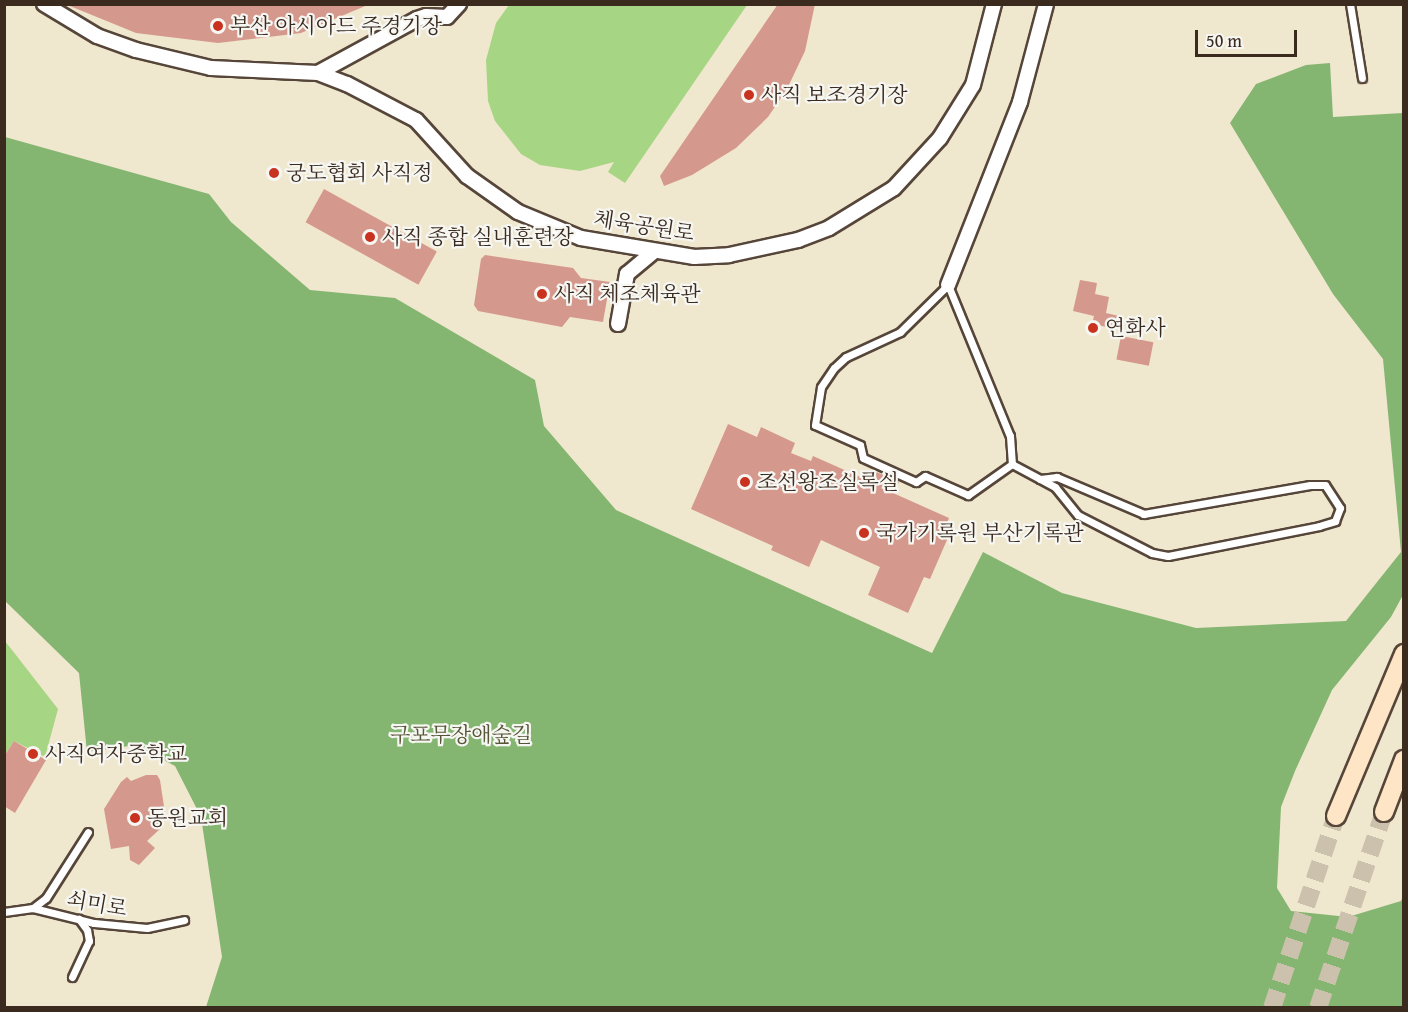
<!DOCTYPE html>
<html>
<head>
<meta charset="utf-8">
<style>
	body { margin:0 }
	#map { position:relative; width:1408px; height:1012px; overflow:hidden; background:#f0e7cf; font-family:"Gentium Book Plus","Noto Serif KR",serif }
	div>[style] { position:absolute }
	.green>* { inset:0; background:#a6d583 }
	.forest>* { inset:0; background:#84b671 }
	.building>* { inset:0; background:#d5988c; transform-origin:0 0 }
	.secondary-tunnel>* { height:18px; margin-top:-9px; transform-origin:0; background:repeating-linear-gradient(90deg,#ccc1ac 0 18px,transparent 0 27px) }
	.roads { filter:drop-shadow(2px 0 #564639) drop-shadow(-2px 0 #564639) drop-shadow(0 2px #564639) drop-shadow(0 -2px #564639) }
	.lane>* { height:7px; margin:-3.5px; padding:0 3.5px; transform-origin:3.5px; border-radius:3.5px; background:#fff }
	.street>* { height:14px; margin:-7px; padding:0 7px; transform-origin:7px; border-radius:7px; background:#fff }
	.secondary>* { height:18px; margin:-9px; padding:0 9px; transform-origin:9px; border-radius:9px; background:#fde5c5 }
	.dots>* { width:16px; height:16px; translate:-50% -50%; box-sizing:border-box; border:3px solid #f6f6f2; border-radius:50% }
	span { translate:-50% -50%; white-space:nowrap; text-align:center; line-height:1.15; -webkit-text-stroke:4.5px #f6f6f2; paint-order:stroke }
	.poi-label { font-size:21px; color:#3b2a1e }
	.left { translate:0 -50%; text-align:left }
	.street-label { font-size:21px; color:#3b2a1e }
	.park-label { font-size:21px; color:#565537 }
	.frame { position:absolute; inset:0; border:6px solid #3b2a1e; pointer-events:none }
	.scale { position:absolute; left:1195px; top:30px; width:102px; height:27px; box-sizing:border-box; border:3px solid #3b2a1e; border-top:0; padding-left:8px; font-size:18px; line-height:21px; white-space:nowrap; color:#3b2a1e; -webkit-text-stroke:4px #f6f6f2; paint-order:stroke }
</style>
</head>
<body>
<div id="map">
	<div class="green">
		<div style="clip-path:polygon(509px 5px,509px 4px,747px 5px,625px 183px,608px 172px,614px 162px,580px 171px,540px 165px,521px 154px,495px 121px,488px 101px,486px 60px,496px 23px)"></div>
		<div style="clip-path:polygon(5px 641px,58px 709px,45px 757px,14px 741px,5px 754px)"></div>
	</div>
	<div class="forest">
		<div style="clip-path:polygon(1330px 63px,1333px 117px,1403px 113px,1403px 595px,1391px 617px,1332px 690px,1295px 771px,1281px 807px,1277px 888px,1291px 911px,1348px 917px,1401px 901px,1403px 896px,1403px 1007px,206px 1007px,222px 957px,201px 817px,175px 766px,136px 745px,87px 752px,79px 673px,5px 601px,5px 137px,209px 194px,231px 222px,310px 290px,395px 298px,535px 380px,544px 426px,616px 510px,932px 653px,983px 552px,1062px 593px,1196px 628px,1346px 621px,1401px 552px,1383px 359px,1333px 294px,1230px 123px,1256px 84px,1306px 65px)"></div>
	</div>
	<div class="building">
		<div style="clip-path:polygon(65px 4px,370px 4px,301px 33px,218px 43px,136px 33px)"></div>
		<div style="clip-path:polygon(778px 4px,815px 4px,805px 51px,787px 89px,768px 117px,736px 148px,692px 175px,664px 186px,660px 176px)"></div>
		<div style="left:324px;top:189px;width:129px;height:38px;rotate:29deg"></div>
		<div style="clip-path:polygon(485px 255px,573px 268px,581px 278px,610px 282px,603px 322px,570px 317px,562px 327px,478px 311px,474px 305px,481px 259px)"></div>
		<div style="clip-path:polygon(1080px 280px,1097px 283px,1095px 294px,1109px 297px,1106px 313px,1119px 316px,1117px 329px,1092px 324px,1094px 316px,1073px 311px)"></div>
		<div style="left:1121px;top:336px;width:33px;height:24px;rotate:11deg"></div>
		<div style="clip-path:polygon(728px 424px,757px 437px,761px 427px,795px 443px,791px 453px,811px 461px,813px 456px,867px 480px,872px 470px,899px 482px,893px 493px,949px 518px,947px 523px,953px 526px,930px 579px,924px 577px,908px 613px,868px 595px,880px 567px,821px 540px,809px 567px,771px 550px,773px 546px,691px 509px)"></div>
		<div style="clip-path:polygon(14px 741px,46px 760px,15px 813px,4px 806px,4px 756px)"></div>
		<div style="clip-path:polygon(146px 775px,157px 775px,160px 780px,165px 813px,161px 828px,147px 841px,155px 848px,139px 865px,130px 860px,129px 846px,111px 849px,104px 809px,121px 782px,127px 777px,131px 781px)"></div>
	</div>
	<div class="secondary-tunnel">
		<div style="left:1272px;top:1008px;width:202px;rotate:-71.6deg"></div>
		<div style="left:1318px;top:1008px;width:207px;rotate:-71.4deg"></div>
	</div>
	<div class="roads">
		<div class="lane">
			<div style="left:1350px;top:4px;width:75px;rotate:80.8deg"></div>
			<div style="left:948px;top:285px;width:163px;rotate:67.7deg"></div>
			<div style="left:1010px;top:436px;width:28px;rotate:86deg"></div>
			<div style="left:1012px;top:464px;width:54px;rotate:144.8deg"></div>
			<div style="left:968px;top:495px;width:47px;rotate:-156.2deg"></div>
			<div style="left:925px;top:476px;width:11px;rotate:146deg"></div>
			<div style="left:916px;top:482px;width:58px;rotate:-155.6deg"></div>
			<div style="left:863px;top:458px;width:13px;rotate:-103deg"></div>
			<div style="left:860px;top:445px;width:49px;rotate:-156deg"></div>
			<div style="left:815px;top:425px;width:38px;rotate:-81deg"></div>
			<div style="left:821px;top:387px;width:23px;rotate:-56deg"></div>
			<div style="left:834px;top:368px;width:16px;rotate:-43deg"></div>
			<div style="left:846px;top:357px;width:60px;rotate:-24.8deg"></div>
			<div style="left:900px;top:332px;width:67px;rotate:-44.4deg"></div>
			<div style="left:1012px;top:464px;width:49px;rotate:28.1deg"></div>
			<div style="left:1055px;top:487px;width:36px;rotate:51deg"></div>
			<div style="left:1078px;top:515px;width:83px;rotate:27.2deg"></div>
			<div style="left:1152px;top:553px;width:16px;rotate:11deg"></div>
			<div style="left:1168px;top:556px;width:154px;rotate:-11.2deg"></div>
			<div style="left:1319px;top:526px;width:17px;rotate:-17deg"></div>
			<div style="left:1335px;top:521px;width:14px;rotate:-69deg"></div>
			<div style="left:1340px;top:508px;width:27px;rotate:-123deg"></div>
			<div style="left:1325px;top:485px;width:15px;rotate:180deg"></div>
			<div style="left:1310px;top:485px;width:169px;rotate:170.1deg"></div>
			<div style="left:1144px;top:514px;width:95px;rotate:-157deg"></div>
			<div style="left:1057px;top:477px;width:17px;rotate:173deg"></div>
			<div style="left:33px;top:908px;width:16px;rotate:-38deg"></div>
			<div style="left:46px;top:898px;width:78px;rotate:-57.5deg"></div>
			<div style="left:4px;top:912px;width:29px;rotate:-8deg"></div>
			<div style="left:33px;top:908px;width:63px;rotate:13.8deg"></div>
			<div style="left:94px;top:923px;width:53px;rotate:5.4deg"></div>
			<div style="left:147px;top:928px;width:38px;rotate:-12deg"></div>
			<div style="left:72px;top:977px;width:40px;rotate:-65deg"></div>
			<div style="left:89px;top:941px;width:11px;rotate:-100deg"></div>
			<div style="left:87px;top:930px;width:14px;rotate:-126deg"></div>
		</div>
		<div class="street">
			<div style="left:44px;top:4px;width:62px;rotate:31.1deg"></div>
			<div style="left:97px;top:36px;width:41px;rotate:19.7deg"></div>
			<div style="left:136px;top:50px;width:77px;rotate:13.5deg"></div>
			<div style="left:211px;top:68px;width:107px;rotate:2.7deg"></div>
			<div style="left:318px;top:73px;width:31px;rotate:21deg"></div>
			<div style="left:347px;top:84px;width:78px;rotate:27.6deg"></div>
			<div style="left:416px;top:120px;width:76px;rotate:47.7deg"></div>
			<div style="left:467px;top:176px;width:62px;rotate:35.2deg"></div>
			<div style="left:518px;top:212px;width:68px;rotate:22.4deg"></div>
			<div style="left:581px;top:238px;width:115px;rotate:9.5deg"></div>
			<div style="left:694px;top:257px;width:35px;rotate:-3deg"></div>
			<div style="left:729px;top:255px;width:71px;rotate:-12.3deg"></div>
			<div style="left:798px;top:240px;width:33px;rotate:-21deg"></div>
			<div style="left:829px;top:228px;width:76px;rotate:-31.6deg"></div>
			<div style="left:894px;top:188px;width:68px;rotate:-47.4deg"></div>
			<div style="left:940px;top:138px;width:62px;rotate:-58.1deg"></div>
			<div style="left:973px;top:85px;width:84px;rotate:-75.5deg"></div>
			<div style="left:318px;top:73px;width:113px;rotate:-28.6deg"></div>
			<div style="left:417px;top:19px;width:9px;rotate:-18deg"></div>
			<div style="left:426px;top:16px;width:21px;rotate:3deg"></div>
			<div style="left:447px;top:17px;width:18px;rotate:-47deg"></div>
			<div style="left:948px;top:285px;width:197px;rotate:-68.5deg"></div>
			<div style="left:1020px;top:102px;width:101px;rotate:-75.1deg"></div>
			<div style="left:618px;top:324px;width:51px;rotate:-79.8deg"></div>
			<div style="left:627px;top:274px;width:33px;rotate:-40deg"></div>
		</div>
		<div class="secondary">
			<div style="left:1384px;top:812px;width:56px;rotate:-69deg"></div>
			<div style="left:1336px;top:816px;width:176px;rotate:-67.2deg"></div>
		</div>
	</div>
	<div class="dots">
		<div style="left:218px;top:26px;background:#c8321e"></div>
		<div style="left:749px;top:95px;background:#c8321e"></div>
		<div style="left:274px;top:173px;background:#c8321e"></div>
		<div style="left:370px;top:237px;background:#c8321e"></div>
		<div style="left:542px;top:294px;background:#c8321e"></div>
		<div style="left:1093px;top:328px;background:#c8321e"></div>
		<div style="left:745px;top:482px;background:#c8321e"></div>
		<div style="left:864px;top:533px;background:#c8321e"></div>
		<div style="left:33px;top:754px;background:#c8321e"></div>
		<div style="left:135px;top:818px;background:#c8321e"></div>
	</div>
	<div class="poi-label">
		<span class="left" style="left:230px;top:26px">부산 아시아드 주경기장</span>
		<span class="left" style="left:761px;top:95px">사직 보조경기장</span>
		<span class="left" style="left:286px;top:173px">궁도협회 사직정</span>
		<span class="left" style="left:382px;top:237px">사직 종합 실내훈련장</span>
		<span class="left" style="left:554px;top:294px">사직 체조체육관</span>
		<span class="left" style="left:1105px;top:328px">연화사</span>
		<span class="left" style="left:757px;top:482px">조선왕조실록실</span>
		<span class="left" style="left:876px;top:533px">국가기록원 부산기록관</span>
		<span class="left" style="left:45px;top:754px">사직여자중학교</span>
		<span class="left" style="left:147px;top:818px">동원교회</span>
	</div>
	<div class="street-label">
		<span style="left:644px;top:226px;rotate:9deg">체육공원로</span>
		<span style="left:97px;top:904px;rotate:10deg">쇠미로</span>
	</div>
	<div class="park-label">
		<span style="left:461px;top:735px">구포무장애숲길</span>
	</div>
	<div class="frame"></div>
	<div class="scale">50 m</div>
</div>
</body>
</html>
